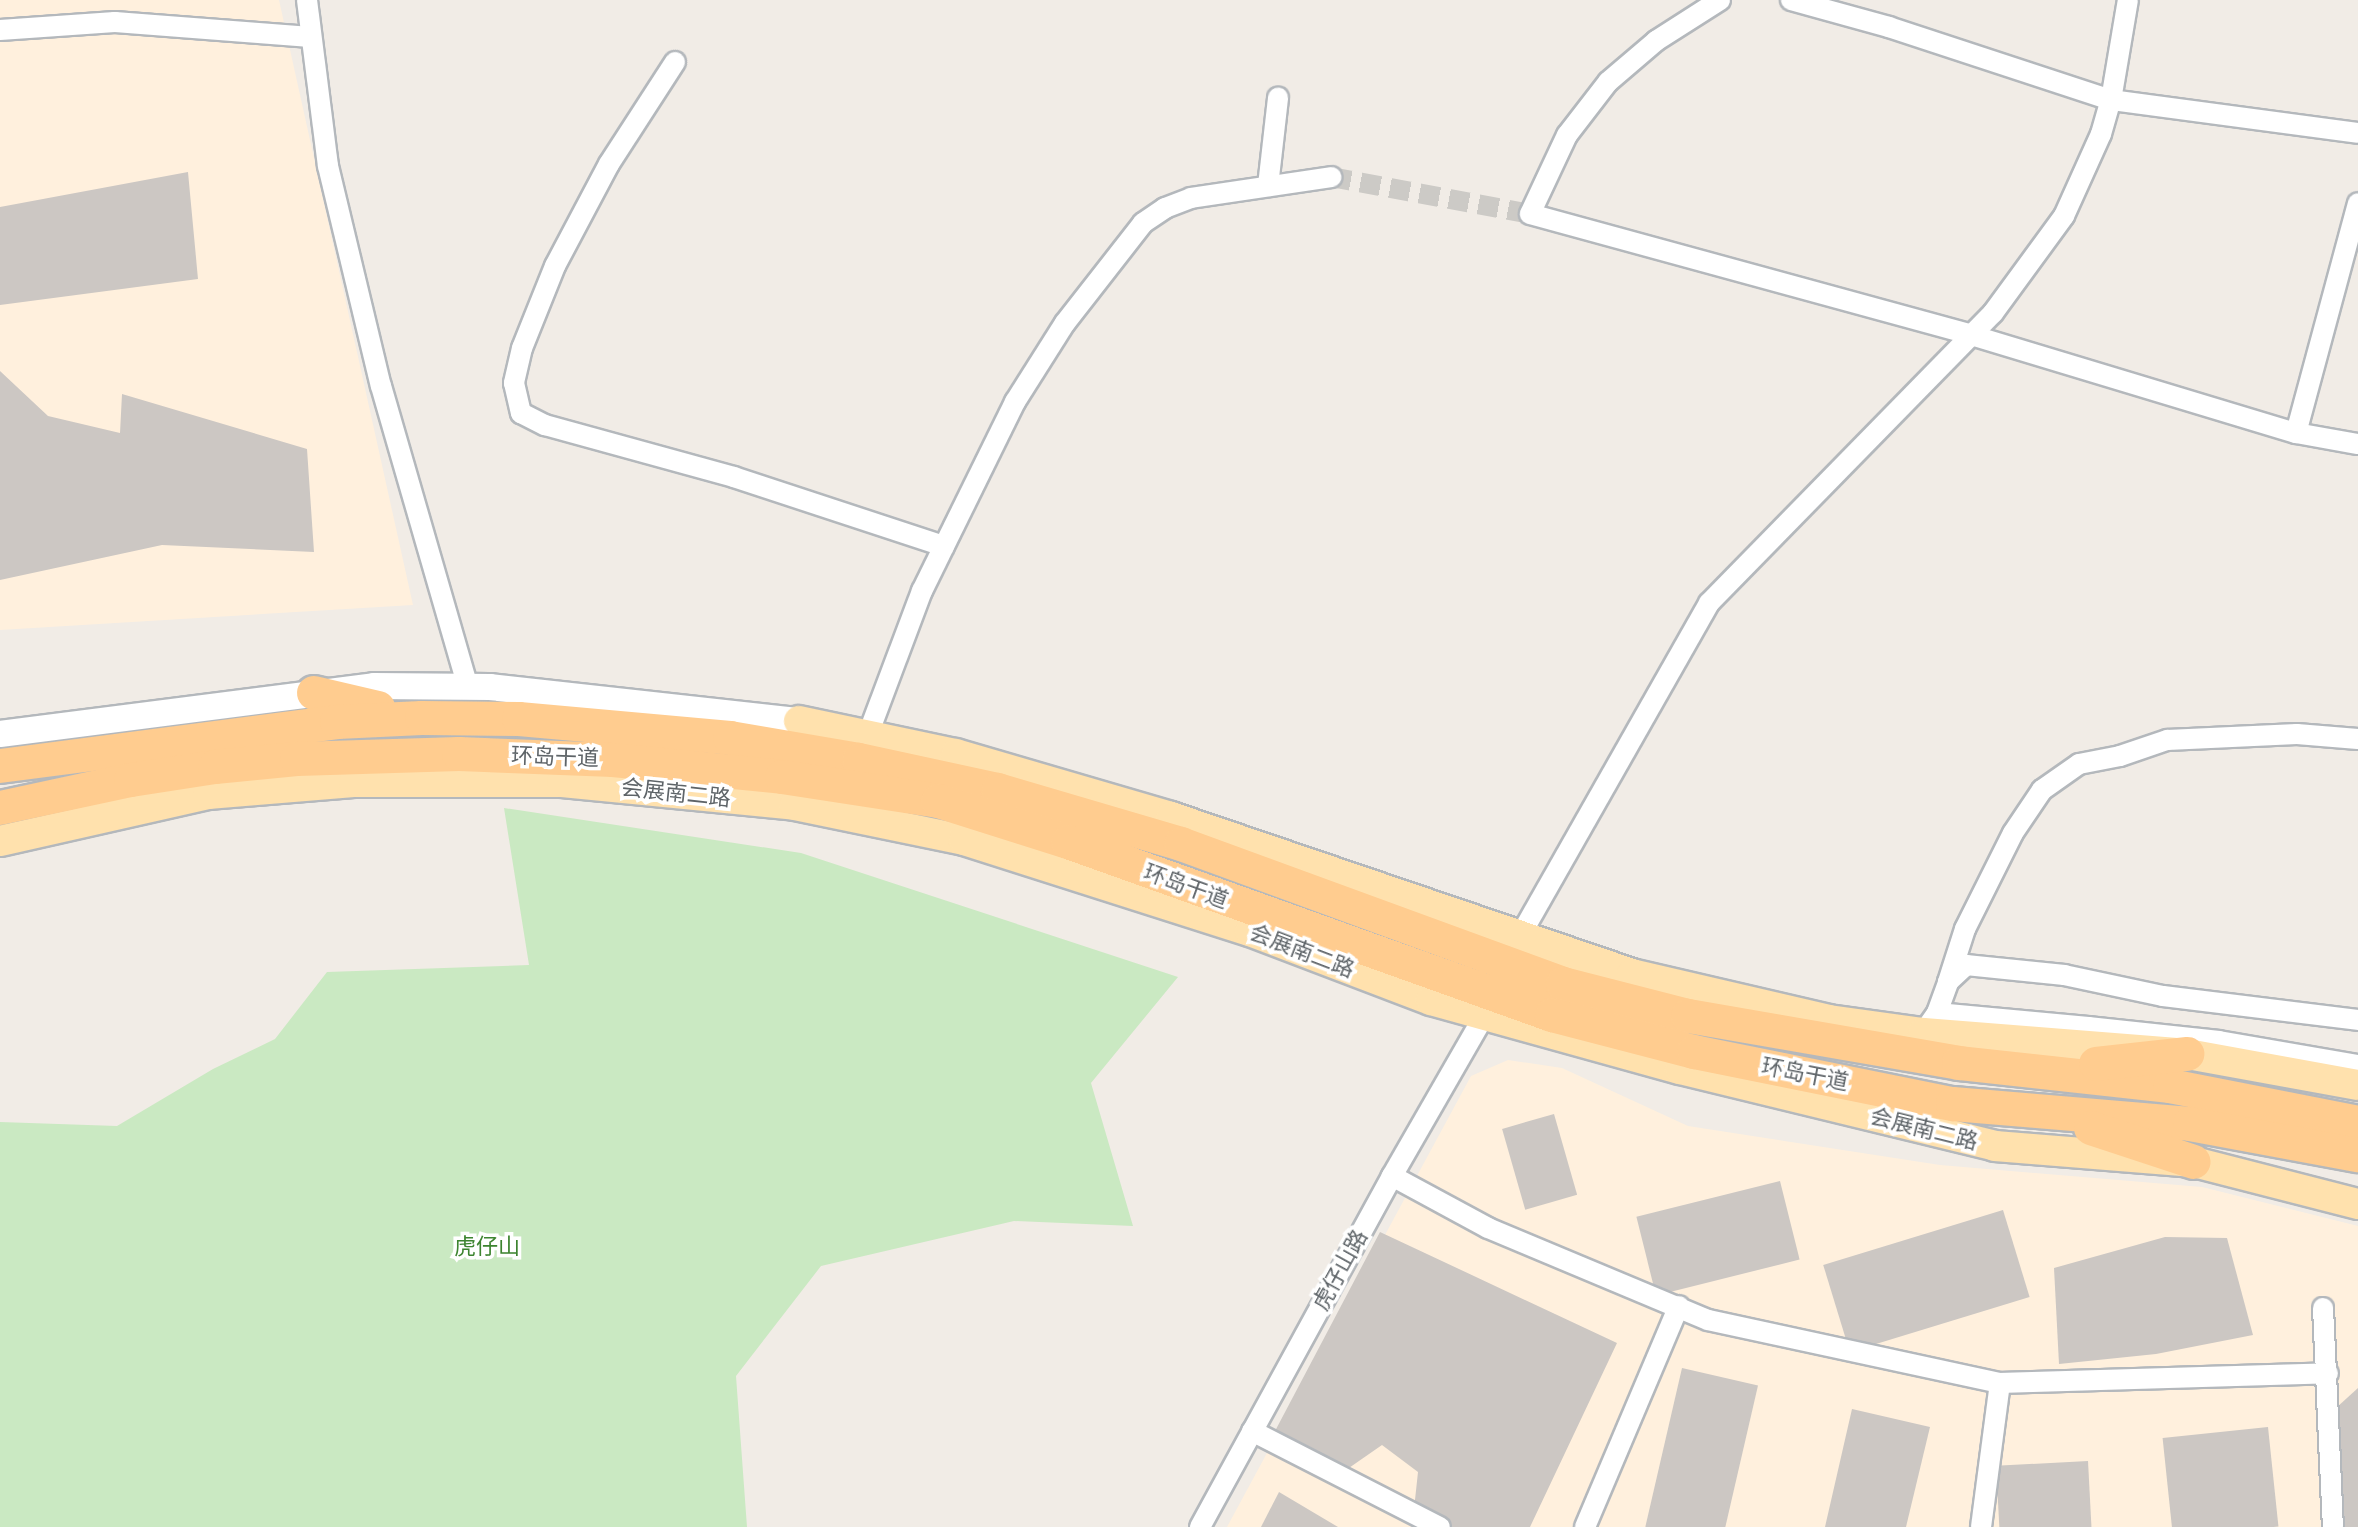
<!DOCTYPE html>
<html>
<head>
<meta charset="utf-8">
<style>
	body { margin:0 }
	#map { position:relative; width:2358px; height:1527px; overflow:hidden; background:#f1ece6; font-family:Montserrat,"Noto Sans SC",sans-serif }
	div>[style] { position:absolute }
	.commercial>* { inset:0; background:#fff0dd }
	.green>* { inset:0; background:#cae9c2 }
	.building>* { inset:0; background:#ccc7c3; transform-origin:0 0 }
	.street-tunnel>* { height:20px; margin-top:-10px; transform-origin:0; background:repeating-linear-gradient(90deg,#cccac6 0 20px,transparent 0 30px) }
	.roads { filter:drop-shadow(2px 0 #b4b8bc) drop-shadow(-2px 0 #b4b8bc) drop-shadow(0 2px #b4b8bc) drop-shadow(0 -2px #b4b8bc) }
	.street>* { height:20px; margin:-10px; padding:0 10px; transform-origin:10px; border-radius:10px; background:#fff }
	.secondary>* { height:26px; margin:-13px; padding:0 13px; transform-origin:13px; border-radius:13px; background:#fff }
	.primary>* { height:30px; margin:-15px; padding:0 15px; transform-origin:15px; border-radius:15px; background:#ffe1ad }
	.highway>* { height:34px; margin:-17px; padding:0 17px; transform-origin:17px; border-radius:17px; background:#ffcc8f }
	span { translate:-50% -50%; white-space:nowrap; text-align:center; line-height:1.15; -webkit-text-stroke:7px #fff; paint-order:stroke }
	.street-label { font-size:22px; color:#5e6468 }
	.park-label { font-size:22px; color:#3d8430 }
</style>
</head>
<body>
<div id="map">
	<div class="commercial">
		<div style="clip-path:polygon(0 0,279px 0,413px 605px,0 630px)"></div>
		<div style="clip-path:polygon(1508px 1060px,1562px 1068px,1688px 1126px,1940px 1165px,2202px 1187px,2358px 1226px,2358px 1527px,1227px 1527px,1471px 1076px)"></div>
	</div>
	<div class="green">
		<div style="clip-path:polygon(504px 808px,801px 853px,1178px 977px,1091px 1083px,1133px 1226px,1014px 1221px,821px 1266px,736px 1376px,747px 1527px,0 1527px,0 1122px,117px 1126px,213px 1069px,275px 1039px,327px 972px,529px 965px)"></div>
	</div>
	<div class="building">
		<div style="clip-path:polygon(188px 172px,198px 279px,0 305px,0 207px)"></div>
		<div style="clip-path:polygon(0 371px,48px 416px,120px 433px,122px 394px,307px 449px,314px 552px,162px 545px,0 580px)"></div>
		<div style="left:1554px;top:1114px;width:84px;height:54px;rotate:74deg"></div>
		<div style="left:1780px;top:1181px;width:81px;height:148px;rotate:76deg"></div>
		<div style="left:2003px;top:1210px;width:91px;height:188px;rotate:73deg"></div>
		<div style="clip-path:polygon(1380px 1232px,1617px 1343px,1530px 1527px,1449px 1527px,1414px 1509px,1418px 1472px,1382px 1445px,1346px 1470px,1274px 1433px)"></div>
		<div style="clip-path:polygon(2165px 1237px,2227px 1238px,2253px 1335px,2156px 1354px,2059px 1364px,2054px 1268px)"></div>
		<div style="left:1682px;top:1368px;width:78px;height:163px;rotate:13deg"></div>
		<div style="clip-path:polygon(2358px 1388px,2358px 1527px,2339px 1527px,2336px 1408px)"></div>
		<div style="clip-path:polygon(1852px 1409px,1930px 1427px,1906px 1527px,1825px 1527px)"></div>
		<div style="left:2268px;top:1427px;width:100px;height:106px;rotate:84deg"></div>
		<div style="left:2088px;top:1461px;width:66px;height:92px;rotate:87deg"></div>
		<div style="clip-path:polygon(1279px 1492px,1338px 1527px,1261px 1527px)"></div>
	</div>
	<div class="street-tunnel">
		<div style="left:1331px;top:177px;width:202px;rotate:10.5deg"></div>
	</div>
	<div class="roads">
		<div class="street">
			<div style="left:307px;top:0;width:167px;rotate:82.8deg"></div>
			<div style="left:328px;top:166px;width:226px;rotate:76.5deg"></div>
			<div style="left:381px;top:386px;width:313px;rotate:73.9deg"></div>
			<div style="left:1720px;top:0;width:76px;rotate:147.4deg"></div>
			<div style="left:1656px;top:41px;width:63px;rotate:139.5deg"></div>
			<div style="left:1608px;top:82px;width:67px;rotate:127.7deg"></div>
			<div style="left:1567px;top:135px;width:87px;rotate:115.1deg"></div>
			<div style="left:1530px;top:214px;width:457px;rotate:15.3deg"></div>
			<div style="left:1971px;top:335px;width:339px;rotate:16.8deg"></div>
			<div style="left:2296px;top:433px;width:63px;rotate:10.1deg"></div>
			<div style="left:1791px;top:0;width:102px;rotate:15.4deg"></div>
			<div style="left:1889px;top:27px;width:234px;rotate:18.2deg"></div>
			<div style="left:2111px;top:100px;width:249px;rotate:7.6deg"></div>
			<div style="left:0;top:30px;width:115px;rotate:-4deg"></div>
			<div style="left:115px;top:22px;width:196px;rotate:4.4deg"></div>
			<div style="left:675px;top:62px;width:121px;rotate:122.9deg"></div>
			<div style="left:609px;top:164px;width:115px;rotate:117.9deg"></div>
			<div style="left:555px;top:266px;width:88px;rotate:111.9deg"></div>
			<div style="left:522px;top:348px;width:36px;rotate:103deg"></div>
			<div style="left:514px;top:383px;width:31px;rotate:77deg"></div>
			<div style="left:521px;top:413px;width:27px;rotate:27deg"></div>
			<div style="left:545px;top:425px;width:196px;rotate:15.4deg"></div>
			<div style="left:734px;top:477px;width:221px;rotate:18.2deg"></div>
			<div style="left:1268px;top:186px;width:89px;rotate:-83.5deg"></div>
			<div style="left:2296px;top:433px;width:238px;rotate:-74.9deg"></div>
			<div style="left:864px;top:745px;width:165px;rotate:-69.4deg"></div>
			<div style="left:922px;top:591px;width:211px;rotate:-63.8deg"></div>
			<div style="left:1015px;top:402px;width:93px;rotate:-57.7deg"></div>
			<div style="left:1065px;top:323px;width:127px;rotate:-52deg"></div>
			<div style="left:1143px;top:223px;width:27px;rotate:-34deg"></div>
			<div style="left:1165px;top:208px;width:28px;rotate:-21deg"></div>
			<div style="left:1191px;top:198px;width:142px;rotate:-8.5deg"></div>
			<div style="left:1520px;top:936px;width:383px;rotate:-60.4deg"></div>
			<div style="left:1709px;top:603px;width:406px;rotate:-45.6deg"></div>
			<div style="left:1993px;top:313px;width:120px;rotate:-53.8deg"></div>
			<div style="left:2064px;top:216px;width:90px;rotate:-65.7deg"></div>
			<div style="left:2101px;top:134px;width:35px;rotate:-74deg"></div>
			<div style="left:2111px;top:100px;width:101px;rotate:-80.4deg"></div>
			<div style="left:1948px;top:982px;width:56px;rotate:-72.2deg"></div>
			<div style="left:1965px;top:929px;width:107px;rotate:-63.4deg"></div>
			<div style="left:2013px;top:833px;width:52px;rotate:-56deg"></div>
			<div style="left:2042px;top:790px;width:45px;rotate:-35.1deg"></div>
			<div style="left:2079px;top:764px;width:42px;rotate:-11deg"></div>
			<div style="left:2120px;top:756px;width:50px;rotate:-18.8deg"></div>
			<div style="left:2167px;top:740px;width:130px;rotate:-2.6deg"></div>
			<div style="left:2297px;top:734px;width:61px;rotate:4.7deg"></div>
			<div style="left:1937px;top:1013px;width:33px;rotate:-70deg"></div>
			<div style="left:1948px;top:982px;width:25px;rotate:-43deg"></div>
			<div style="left:1966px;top:965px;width:99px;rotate:5.8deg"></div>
			<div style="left:2064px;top:975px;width:101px;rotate:12deg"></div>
			<div style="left:2163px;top:996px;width:196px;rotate:7deg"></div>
			<div style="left:1930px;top:1023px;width:12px;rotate:-55deg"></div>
			<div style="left:1937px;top:1013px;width:152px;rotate:5.3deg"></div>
			<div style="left:2088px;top:1027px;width:132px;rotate:6.1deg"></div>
			<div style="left:2219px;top:1041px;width:141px;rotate:9.8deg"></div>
			<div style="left:1392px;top:1176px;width:109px;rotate:28.4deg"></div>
			<div style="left:1488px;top:1228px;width:238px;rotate:22.7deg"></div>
			<div style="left:1708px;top:1320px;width:299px;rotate:12.2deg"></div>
			<div style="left:2323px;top:1308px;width:219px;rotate:87.4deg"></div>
			<div style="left:1252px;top:1431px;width:211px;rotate:27.1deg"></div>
			<div style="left:1200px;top:1527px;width:400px;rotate:-61.3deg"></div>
			<div style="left:1392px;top:1176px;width:185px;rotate:-60.1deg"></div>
			<div style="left:1585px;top:1527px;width:240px;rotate:-67deg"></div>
			<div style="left:1981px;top:1527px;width:145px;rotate:-82.5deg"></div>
			<div style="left:2000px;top:1383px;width:328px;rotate:-1.7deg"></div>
		</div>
		<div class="secondary">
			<div style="left:0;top:734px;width:377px;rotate:-7.3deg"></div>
			<div style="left:374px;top:686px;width:116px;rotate:0.5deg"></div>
			<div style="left:490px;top:687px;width:311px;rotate:6.3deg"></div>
		</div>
		<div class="primary">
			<div style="left:799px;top:721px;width:160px;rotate:11.9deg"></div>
			<div style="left:956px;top:754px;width:224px;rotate:16.3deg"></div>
			<div style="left:1171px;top:817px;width:487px;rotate:18.8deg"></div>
			<div style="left:1632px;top:974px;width:202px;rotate:13.1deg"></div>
			<div style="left:1829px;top:1020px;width:95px;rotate:7.9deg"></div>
			<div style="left:1923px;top:1033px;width:265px;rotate:4.5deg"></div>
			<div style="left:2187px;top:1054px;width:174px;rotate:10.3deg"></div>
			<div style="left:0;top:841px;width:213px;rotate:-12.7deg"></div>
			<div style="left:208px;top:794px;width:146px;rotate:-4.7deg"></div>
			<div style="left:354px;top:782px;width:208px"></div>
			<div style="left:562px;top:782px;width:234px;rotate:5.6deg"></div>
			<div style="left:795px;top:805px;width:173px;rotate:11.7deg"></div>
			<div style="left:964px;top:840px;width:300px;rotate:17.7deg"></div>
			<div style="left:1250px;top:931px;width:194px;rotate:20.9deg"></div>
			<div style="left:1431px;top:1000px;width:258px;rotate:15.5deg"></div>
			<div style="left:1680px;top:1069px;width:324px;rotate:13.7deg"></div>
			<div style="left:1995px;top:1146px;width:200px;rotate:4.6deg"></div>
			<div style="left:2194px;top:1162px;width:169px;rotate:14.4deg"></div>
		</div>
		<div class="highway">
			<div style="left:314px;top:693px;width:66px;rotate:13.2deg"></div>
			<div style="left:0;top:766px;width:340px;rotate:-7.4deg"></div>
			<div style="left:337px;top:722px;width:85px;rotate:-2.7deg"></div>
			<div style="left:422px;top:718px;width:97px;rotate:0.6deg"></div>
			<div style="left:519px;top:719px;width:212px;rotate:5.1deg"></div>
			<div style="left:730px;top:738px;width:131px;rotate:9.7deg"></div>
			<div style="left:859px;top:760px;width:142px;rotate:12.2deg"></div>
			<div style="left:998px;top:790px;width:191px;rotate:16.4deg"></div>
			<div style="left:1181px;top:844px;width:407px;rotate:20.1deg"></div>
			<div style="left:1563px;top:984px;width:129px;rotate:14.4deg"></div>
			<div style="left:1688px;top:1016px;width:275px;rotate:9.8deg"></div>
			<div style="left:1959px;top:1063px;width:212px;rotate:6.2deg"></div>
			<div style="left:2170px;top:1086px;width:192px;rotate:11.1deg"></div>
			<div style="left:0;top:808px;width:134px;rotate:-12.1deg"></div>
			<div style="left:131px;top:780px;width:85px;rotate:-8.8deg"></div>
			<div style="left:215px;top:767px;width:82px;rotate:-5.6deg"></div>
			<div style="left:297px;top:759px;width:162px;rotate:-1.8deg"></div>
			<div style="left:459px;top:754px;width:154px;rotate:2.2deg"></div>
			<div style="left:613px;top:760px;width:170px;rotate:5.7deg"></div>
			<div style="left:782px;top:777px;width:158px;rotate:8.7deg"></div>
			<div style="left:938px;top:801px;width:136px;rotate:17.5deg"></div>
			<div style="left:1068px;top:842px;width:514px;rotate:19.67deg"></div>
			<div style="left:1552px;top:1015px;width:147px;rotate:14.6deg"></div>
			<div style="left:1694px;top:1052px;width:264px;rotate:11.4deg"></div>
			<div style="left:1953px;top:1104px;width:238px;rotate:4.8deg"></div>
			<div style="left:2190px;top:1124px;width:171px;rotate:10.5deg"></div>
			<div style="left:2096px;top:1064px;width:92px;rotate:-6.3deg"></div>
			<div style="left:2091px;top:1128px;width:108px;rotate:18.3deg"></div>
		</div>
	</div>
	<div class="street-label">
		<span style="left:555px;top:757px;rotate:2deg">环岛干道</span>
		<span style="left:676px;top:793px;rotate:6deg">会展南二路</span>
		<span style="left:1186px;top:886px;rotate:20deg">环岛干道</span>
		<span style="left:1302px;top:951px;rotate:21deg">会展南二路</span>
		<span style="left:1805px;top:1074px;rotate:11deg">环岛干道</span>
		<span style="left:1924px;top:1129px;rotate:14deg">会展南二路</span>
		<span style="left:1340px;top:1270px;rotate:-61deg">虎仔山路</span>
	</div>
	<div class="park-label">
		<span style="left:487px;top:1247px">虎仔山</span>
	</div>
</div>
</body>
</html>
